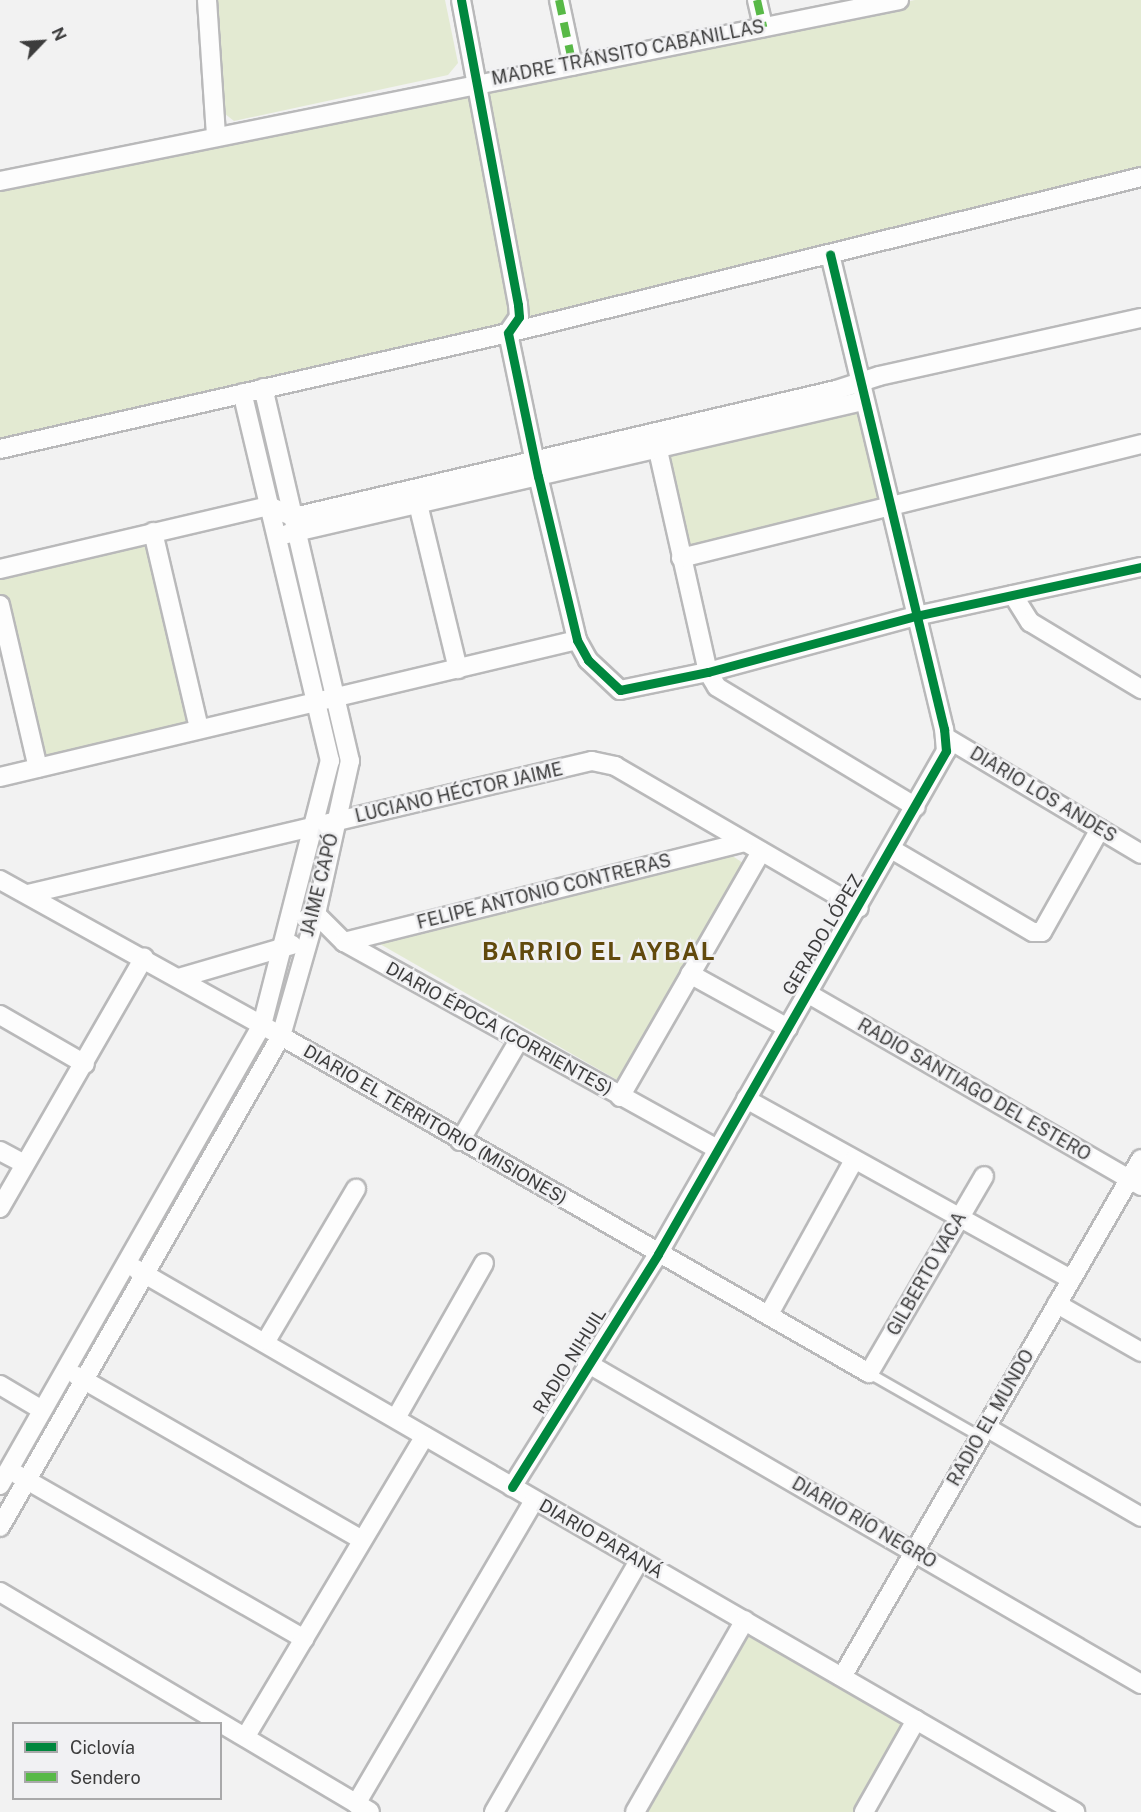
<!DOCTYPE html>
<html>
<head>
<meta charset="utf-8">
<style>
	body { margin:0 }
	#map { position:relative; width:1141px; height:1812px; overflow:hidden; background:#f2f2f2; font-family:"Public Sans",sans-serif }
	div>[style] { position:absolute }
	.green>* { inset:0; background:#e3ead2; transform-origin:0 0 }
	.roads { filter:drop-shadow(2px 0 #b9b9ba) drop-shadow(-2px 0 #b9b9ba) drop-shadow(0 2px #b9b9ba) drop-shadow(0 -2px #b9b9ba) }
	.service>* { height:9px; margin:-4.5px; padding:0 4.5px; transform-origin:4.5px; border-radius:4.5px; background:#fdfdfd }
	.minor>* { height:18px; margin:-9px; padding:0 9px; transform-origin:9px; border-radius:9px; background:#fdfdfd }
	.quiet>* { height:8px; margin-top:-4px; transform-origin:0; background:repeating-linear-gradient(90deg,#58b947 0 15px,transparent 0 23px) }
	.cycleway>* { height:9px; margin:-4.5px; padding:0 4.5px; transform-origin:4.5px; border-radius:4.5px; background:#00873e }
	span { translate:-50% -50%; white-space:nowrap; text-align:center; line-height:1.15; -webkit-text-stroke:5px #f1f1f3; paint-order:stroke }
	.street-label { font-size:18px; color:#3d3d3d }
	.district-label { font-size:24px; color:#61490d; font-weight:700; letter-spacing:1.5px }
	.legend { position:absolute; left:12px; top:1722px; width:210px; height:78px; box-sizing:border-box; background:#f1f1f3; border:2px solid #a9a9aa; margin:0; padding:8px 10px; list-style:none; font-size:18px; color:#3d3d3d }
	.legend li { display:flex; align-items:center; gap:12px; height:30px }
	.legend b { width:30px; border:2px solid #a9a9aa }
	.north { position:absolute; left:12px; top:12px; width:60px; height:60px; -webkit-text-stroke:4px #f1f1f3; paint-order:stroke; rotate:65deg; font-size:16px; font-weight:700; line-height:24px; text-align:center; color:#3d3d3d }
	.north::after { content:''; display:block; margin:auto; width:21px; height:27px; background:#3d3d3d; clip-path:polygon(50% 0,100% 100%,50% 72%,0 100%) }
</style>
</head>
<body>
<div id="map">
	<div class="green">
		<div style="clip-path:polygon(215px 0,445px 0,458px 63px,448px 75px,234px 121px,220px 110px)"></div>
		<div style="clip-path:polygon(915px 0,1141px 0,1141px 176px,0 449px,0 182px)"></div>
		<div style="left:862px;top:402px;width:111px;height:209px;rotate:75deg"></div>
		<div style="clip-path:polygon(153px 532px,199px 728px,40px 767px,0 607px,0 569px)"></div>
		<div style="clip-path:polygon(731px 855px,746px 865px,619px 1081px,380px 944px)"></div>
		<div style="clip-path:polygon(745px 1631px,905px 1721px,853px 1812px,648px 1812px)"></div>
	</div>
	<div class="roads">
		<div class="service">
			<div style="left:869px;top:1373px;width:129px;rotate:29.7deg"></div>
		</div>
		<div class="minor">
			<div style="left:207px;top:0;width:137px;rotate:86.2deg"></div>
			<div style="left:461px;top:0;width:310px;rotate:79.4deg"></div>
			<div style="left:518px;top:305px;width:12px;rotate:85deg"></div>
			<div style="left:519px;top:317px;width:19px;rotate:125deg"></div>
			<div style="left:508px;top:333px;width:146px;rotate:78.2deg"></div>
			<div style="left:538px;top:476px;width:169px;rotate:76.6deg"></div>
			<div style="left:577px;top:640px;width:23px;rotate:61deg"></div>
			<div style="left:588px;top:660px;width:44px;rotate:43.2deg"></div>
			<div style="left:620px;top:690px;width:90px;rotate:-11.6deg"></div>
			<div style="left:708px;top:672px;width:215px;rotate:-15.1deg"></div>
			<div style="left:916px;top:616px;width:230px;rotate:-12.3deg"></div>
			<div style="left:559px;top:0;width:67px;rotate:78deg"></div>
			<div style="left:757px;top:0;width:28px;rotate:77deg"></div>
			<div style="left:0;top:181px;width:917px;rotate:-11.38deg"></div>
			<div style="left:655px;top:437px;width:241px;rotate:77.3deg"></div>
			<div style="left:708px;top:672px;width:17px;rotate:59deg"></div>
			<div style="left:717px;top:687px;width:232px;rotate:31.1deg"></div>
			<div style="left:0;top:449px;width:521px;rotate:-12.86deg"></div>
			<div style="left:508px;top:333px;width:652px;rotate:-13.84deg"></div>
			<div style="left:418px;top:504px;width:170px;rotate:76.4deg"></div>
			<div style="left:153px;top:532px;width:201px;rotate:76.8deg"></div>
			<div style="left:287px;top:534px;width:591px;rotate:-13deg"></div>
			<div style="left:681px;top:558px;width:474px;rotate:-13.9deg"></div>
			<div style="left:0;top:569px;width:276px;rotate:-13.2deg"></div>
			<div style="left:269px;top:506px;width:27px;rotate:24deg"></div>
			<div style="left:294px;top:517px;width:557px;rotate:-13.19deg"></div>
			<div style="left:836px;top:390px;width:45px;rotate:-18deg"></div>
			<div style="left:879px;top:376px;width:268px;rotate:-12.5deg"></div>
			<div style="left:1013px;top:595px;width:32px;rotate:58deg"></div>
			<div style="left:1030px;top:622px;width:130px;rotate:31.1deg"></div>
			<div style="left:0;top:605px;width:167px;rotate:76.9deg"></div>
			<div style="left:945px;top:737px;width:228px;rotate:30.8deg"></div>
			<div style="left:0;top:777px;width:593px;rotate:-13.36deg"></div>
			<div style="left:893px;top:850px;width:162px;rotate:30.4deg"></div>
			<div style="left:1033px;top:932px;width:9px"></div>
			<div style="left:1042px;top:932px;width:118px;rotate:-60.6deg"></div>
			<div style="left:0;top:880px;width:321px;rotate:29deg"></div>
			<div style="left:281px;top:1036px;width:678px;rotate:29.82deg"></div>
			<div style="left:869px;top:1373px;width:228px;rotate:-59.7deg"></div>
			<div style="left:28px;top:894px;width:579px;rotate:-13.27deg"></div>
			<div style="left:592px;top:761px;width:24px;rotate:12deg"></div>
			<div style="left:615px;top:766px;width:282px;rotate:30.2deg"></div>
			<div style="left:306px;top:919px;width:11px;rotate:-27deg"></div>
			<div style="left:316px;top:914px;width:40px;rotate:45deg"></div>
			<div style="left:344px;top:942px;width:427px;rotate:29deg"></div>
			<div style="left:344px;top:942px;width:412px;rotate:-14deg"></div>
			<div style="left:690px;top:974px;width:112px;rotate:28.9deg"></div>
			<div style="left:179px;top:978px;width:118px;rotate:-16.3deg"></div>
			<div style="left:807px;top:993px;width:386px;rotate:30deg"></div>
			<div style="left:0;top:1015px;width:98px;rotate:30deg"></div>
			<div style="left:620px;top:1097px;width:283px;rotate:-60.1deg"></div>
			<div style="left:746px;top:1099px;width:372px;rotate:29deg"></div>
			<div style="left:460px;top:1141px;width:117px;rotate:-59.7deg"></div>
			<div style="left:0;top:1151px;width:27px;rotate:28deg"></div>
			<div style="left:0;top:1208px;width:289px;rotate:-60.1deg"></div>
			<div style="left:136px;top:1269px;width:1085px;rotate:30.04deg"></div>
			<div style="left:1057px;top:1304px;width:97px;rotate:29.7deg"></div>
			<div style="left:769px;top:1314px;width:176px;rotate:-61.1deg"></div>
			<div style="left:266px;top:1341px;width:177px;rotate:-59.4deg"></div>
			<div style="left:587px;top:1363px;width:640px;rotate:30.09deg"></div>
			<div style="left:77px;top:1376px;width:329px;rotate:29.9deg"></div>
			<div style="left:0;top:1385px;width:49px;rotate:30.8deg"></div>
			<div style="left:396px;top:1418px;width:178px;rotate:-60.4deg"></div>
			<div style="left:986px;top:1427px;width:179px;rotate:30.1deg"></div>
			<div style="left:18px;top:1475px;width:330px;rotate:29.8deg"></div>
			<div style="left:0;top:1485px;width:529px;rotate:-60.34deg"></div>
			<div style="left:262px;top:1025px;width:273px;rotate:-75.6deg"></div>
			<div style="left:330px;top:761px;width:378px;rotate:-103.4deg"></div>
			<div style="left:512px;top:1487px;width:275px;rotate:-57.9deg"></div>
			<div style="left:658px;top:1254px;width:580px;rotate:-60.21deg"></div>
			<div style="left:946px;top:751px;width:22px;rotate:-95deg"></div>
			<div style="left:944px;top:729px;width:488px;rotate:-103.5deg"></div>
			<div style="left:0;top:1527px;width:566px;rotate:-60.22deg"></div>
			<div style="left:281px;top:1036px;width:127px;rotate:-74deg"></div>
			<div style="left:316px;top:914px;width:157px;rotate:-77.5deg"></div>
			<div style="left:350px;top:761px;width:383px;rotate:-103.1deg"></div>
			<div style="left:0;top:1592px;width:430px;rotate:30.7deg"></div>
			<div style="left:842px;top:1677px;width:598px;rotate:-60.01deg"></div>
			<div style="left:246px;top:1736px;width:349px;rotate:-59.2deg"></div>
			<div style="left:356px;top:1804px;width:352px;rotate:-59.6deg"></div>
			<div style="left:494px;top:1812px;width:290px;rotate:-60deg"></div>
			<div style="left:635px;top:1812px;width:221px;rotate:-60.2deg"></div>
			<div style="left:864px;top:1812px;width:106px;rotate:-60.5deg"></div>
		</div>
	</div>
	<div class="quiet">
		<div style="left:559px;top:0;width:67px;rotate:78deg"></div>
		<div style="left:757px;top:0;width:28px;rotate:77deg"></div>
	</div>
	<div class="cycleway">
		<div style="left:461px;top:0;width:310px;rotate:79.4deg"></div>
		<div style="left:518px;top:305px;width:12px;rotate:85deg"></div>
		<div style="left:519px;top:317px;width:19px;rotate:125deg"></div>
		<div style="left:508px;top:333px;width:146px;rotate:78.2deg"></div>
		<div style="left:538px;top:476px;width:169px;rotate:76.6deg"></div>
		<div style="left:577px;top:640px;width:23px;rotate:61deg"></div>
		<div style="left:588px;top:660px;width:44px;rotate:43.2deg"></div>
		<div style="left:620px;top:690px;width:90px;rotate:-11.6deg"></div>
		<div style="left:708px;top:672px;width:215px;rotate:-15.1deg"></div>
		<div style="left:916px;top:616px;width:230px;rotate:-12.3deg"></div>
		<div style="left:512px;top:1487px;width:275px;rotate:-57.9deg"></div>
		<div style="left:658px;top:1254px;width:580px;rotate:-60.21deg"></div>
		<div style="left:946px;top:751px;width:22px;rotate:-95deg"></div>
		<div style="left:944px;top:729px;width:488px;rotate:-103.5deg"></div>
	</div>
	<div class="street-label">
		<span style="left:628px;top:53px;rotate:-11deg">MADRE TRÁNSITO CABANILLAS</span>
		<span style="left:459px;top:793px;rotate:-13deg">LUCIANO HÉCTOR JAIME</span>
		<span style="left:1043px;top:795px;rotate:31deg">DIARIO LOS ANDES</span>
		<span style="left:320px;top:885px;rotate:-76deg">JAIME CAPÓ</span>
		<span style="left:544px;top:892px;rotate:-14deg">FELIPE ANTONIO CONTRERAS</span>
		<span style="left:823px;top:935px;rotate:-59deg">GERADO LÓPEZ</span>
		<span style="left:499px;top:1029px;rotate:29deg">DIARIO ÉPOCA (CORRIENTES)</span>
		<span style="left:974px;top:1090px;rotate:30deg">RADIO SANTIAGO DEL ESTERO</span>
		<span style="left:435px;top:1125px;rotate:30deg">DIARIO EL TERRITORIO (MISIONES)</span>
		<span style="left:927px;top:1274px;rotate:-60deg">GILBERTO VACA</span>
		<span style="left:570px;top:1361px;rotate:-58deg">RADIO NIHUIL</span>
		<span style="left:991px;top:1418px;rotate:-60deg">RADIO EL MUNDO</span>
		<span style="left:864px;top:1523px;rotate:30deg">DIARIO RÍO NEGRO</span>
		<span style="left:601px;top:1539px;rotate:30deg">DIARIO PARANÁ</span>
	</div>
	<div class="district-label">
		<span style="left:599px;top:952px">BARRIO EL AYBAL</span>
	</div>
	<ul class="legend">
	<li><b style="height:8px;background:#00873e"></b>Ciclovía</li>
	<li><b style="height:8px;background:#58b947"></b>Sendero</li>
	</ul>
	<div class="north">N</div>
</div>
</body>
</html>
